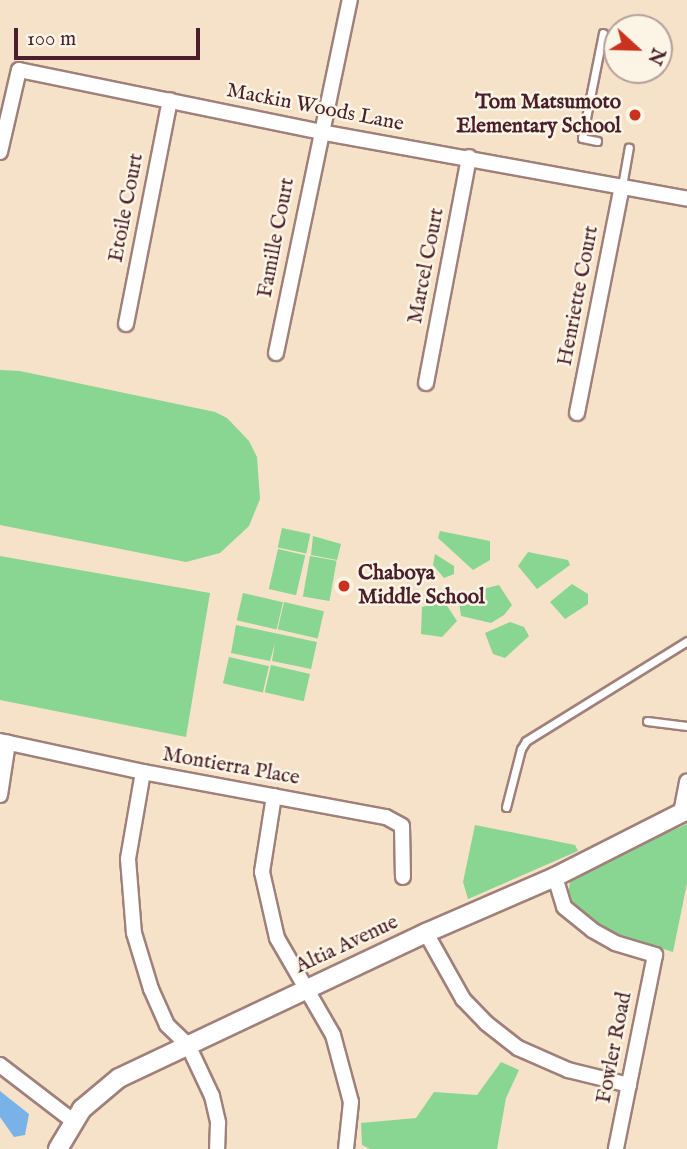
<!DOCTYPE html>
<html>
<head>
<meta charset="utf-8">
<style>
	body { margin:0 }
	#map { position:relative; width:687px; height:1149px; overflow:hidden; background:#f6e2c8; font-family:"IM FELL English",serif }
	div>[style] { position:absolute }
	.green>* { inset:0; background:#89d592; transform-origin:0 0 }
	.water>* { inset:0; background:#79b2e9 }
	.roads { filter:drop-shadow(2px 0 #a0807a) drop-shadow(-2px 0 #a0807a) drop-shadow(0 2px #a0807a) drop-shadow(0 -2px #a0807a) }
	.service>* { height:7px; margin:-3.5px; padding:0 3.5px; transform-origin:3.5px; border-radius:3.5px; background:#fff }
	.minor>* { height:14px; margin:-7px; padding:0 7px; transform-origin:7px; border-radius:7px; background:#fff }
	.tertiary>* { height:18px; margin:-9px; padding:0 9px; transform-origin:9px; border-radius:9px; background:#fff }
	.dots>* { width:19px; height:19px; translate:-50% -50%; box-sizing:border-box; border:4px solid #fcf5e5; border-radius:50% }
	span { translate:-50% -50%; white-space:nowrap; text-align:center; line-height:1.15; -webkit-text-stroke:5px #fcf5e5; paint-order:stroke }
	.poi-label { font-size:21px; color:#4a1f2b; font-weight:700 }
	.right { translate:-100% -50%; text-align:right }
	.left { translate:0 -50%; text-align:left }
	.street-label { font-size:21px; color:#4a1f2b }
	.north { position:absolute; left:603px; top:14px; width:70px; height:70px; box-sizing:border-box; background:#fcf5e5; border:2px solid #b59f9b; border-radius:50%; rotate:112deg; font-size:19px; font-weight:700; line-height:28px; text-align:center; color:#4a1f2b }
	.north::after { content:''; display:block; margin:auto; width:24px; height:32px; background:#c8321e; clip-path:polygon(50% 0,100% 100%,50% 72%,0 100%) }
	.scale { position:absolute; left:14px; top:28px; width:186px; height:32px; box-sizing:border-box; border:4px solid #4a1f2b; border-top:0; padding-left:9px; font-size:21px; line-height:24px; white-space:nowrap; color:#4a1f2b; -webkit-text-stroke:5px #fcf5e5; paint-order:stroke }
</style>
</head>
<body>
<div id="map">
	<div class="green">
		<div style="clip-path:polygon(0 370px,20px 371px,215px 412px,227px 418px,249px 441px,257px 457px,260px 499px,249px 526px,220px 553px,186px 562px,0 525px)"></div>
		<div style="left:282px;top:528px;width:29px;height:20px;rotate:12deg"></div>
		<div style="clip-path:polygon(440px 531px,490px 541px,490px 560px,473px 570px,438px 538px)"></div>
		<div style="clip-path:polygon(313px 536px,341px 544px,337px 560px,311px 555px)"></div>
		<div style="left:278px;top:549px;width:28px;height:41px;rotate:13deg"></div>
		<div style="clip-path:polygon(528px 552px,568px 560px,570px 565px,537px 589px,518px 566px)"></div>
		<div style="clip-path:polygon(435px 554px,454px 566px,454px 574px,444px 578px,433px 565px)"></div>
		<div style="clip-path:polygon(0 556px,210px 593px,186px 737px,0 700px)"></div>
		<div style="left:310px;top:556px;width:27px;height:41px;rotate:10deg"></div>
		<div style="clip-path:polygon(572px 584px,588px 594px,588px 604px,565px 619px,550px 602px)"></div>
		<div style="clip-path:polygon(499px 585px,512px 605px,504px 615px,491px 623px,461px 616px,458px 595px)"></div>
		<div style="left:243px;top:593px;width:41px;height:28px;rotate:13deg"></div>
		<div style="clip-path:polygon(444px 601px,457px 621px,442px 637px,421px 634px,422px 607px)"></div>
		<div style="left:284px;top:602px;width:41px;height:28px;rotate:13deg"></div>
		<div style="clip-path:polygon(510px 622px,524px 627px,529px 636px,505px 658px,493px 654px,485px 633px)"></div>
		<div style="clip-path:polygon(236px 625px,317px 642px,311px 669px,272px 661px,275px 643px,270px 661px,231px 653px)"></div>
		<div style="left:229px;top:657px;width:41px;height:27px;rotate:13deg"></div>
		<div style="left:271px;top:665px;width:40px;height:28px;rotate:13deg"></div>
		<div style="clip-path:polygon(687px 824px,687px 883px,673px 952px,606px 931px,575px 910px,568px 896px,570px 881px,583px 869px)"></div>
		<div style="clip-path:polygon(475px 825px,575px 845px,578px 851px,468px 899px,463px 882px)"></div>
		<div style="clip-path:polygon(501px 1062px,519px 1070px,506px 1098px,497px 1149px,370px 1149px,362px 1145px,361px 1123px,416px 1118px,434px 1092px,477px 1095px)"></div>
	</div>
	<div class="water">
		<div style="clip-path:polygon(0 1091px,29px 1114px,25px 1135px,14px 1137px,0 1117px)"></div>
	</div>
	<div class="roads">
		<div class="service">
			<div style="left:597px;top:141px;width:15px;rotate:-169deg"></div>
			<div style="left:582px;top:138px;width:107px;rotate:-78.7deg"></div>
			<div style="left:622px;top:186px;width:39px;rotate:-80deg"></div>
			<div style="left:647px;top:721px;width:40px;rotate:7.1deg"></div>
			<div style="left:506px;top:807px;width:60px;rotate:-75.5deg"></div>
			<div style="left:521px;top:749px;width:9px;rotate:-58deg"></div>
			<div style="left:526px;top:741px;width:190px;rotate:-31.8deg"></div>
		</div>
		<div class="minor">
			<div style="left:0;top:152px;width:84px;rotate:-77deg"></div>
			<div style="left:19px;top:70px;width:307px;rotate:11.6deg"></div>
			<div style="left:320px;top:132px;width:373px;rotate:10.3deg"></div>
			<div style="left:126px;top:324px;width:228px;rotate:-78.9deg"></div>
			<div style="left:276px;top:353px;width:361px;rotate:-78.2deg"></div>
			<div style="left:426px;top:383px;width:230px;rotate:-79.2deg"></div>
			<div style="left:577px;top:413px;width:231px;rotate:-78.8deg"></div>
			<div style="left:0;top:741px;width:146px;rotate:12.2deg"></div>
			<div style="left:143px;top:772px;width:247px;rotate:10.5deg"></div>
			<div style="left:386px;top:817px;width:18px;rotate:29deg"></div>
			<div style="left:402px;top:826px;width:51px;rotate:88.9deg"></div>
			<div style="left:143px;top:772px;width:88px;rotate:99.8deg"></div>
			<div style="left:128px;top:859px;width:74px;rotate:85.4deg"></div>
			<div style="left:134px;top:933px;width:59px;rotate:73.1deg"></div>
			<div style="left:151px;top:989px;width:39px;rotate:66deg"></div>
			<div style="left:167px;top:1025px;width:29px;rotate:44deg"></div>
			<div style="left:188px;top:1045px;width:56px;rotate:64.8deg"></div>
			<div style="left:212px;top:1096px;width:28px;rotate:77deg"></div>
			<div style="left:218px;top:1123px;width:26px;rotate:92deg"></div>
			<div style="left:0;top:795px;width:53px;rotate:-81.3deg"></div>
			<div style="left:274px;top:796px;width:77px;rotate:99deg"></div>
			<div style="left:262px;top:872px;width:68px;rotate:77.2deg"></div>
			<div style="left:277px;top:938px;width:112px;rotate:60deg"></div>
			<div style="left:333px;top:1035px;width:69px;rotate:75deg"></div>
			<div style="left:351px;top:1102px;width:47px;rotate:96.1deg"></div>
			<div style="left:681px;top:813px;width:32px;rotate:-79deg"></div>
			<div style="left:555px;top:877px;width:31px;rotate:73deg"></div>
			<div style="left:564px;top:907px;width:36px;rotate:39deg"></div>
			<div style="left:592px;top:930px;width:26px;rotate:29deg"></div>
			<div style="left:615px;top:943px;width:42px;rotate:16.7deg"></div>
			<div style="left:655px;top:955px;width:198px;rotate:101.4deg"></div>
			<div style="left:426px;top:933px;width:76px;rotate:60.7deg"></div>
			<div style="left:463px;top:999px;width:33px;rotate:46deg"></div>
			<div style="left:486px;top:1023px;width:41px;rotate:38deg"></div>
			<div style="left:518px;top:1048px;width:55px;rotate:23.7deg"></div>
			<div style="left:568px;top:1070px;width:63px;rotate:13.8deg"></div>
			<div style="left:0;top:1065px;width:92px;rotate:37.5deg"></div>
		</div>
		<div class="tertiary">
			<div style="left:58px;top:1149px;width:47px;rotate:-59deg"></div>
			<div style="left:82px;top:1109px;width:48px;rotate:-40deg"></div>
			<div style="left:119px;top:1078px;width:340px;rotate:-25.3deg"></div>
			<div style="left:426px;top:933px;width:141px;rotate:-23.5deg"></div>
			<div style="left:555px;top:877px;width:148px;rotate:-26.9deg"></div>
		</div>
	</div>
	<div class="dots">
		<div style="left:635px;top:115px;background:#c8321e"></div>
		<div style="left:344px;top:586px;background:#c8321e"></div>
	</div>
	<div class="poi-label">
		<span class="right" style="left:621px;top:115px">Tom Matsumoto<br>Elementary School</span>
		<span class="left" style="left:358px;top:586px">Chaboya<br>Middle School</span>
	</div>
	<div class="street-label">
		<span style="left:315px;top:108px;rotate:11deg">Mackin Woods Lane</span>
		<span style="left:127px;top:208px;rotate:-79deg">Etoile Court</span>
		<span style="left:277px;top:238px;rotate:-79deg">Famille Court</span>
		<span style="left:427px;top:266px;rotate:-79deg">Marcel Court</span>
		<span style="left:579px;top:296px;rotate:-79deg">Henriette Court</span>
		<span style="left:231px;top:767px;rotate:10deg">Montierra Place</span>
		<span style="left:347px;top:945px;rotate:-25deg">Altia Avenue</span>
		<span style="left:615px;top:1048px;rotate:-79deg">Fowler Road</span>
	</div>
	<div class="north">N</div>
	<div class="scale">100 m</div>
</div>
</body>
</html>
